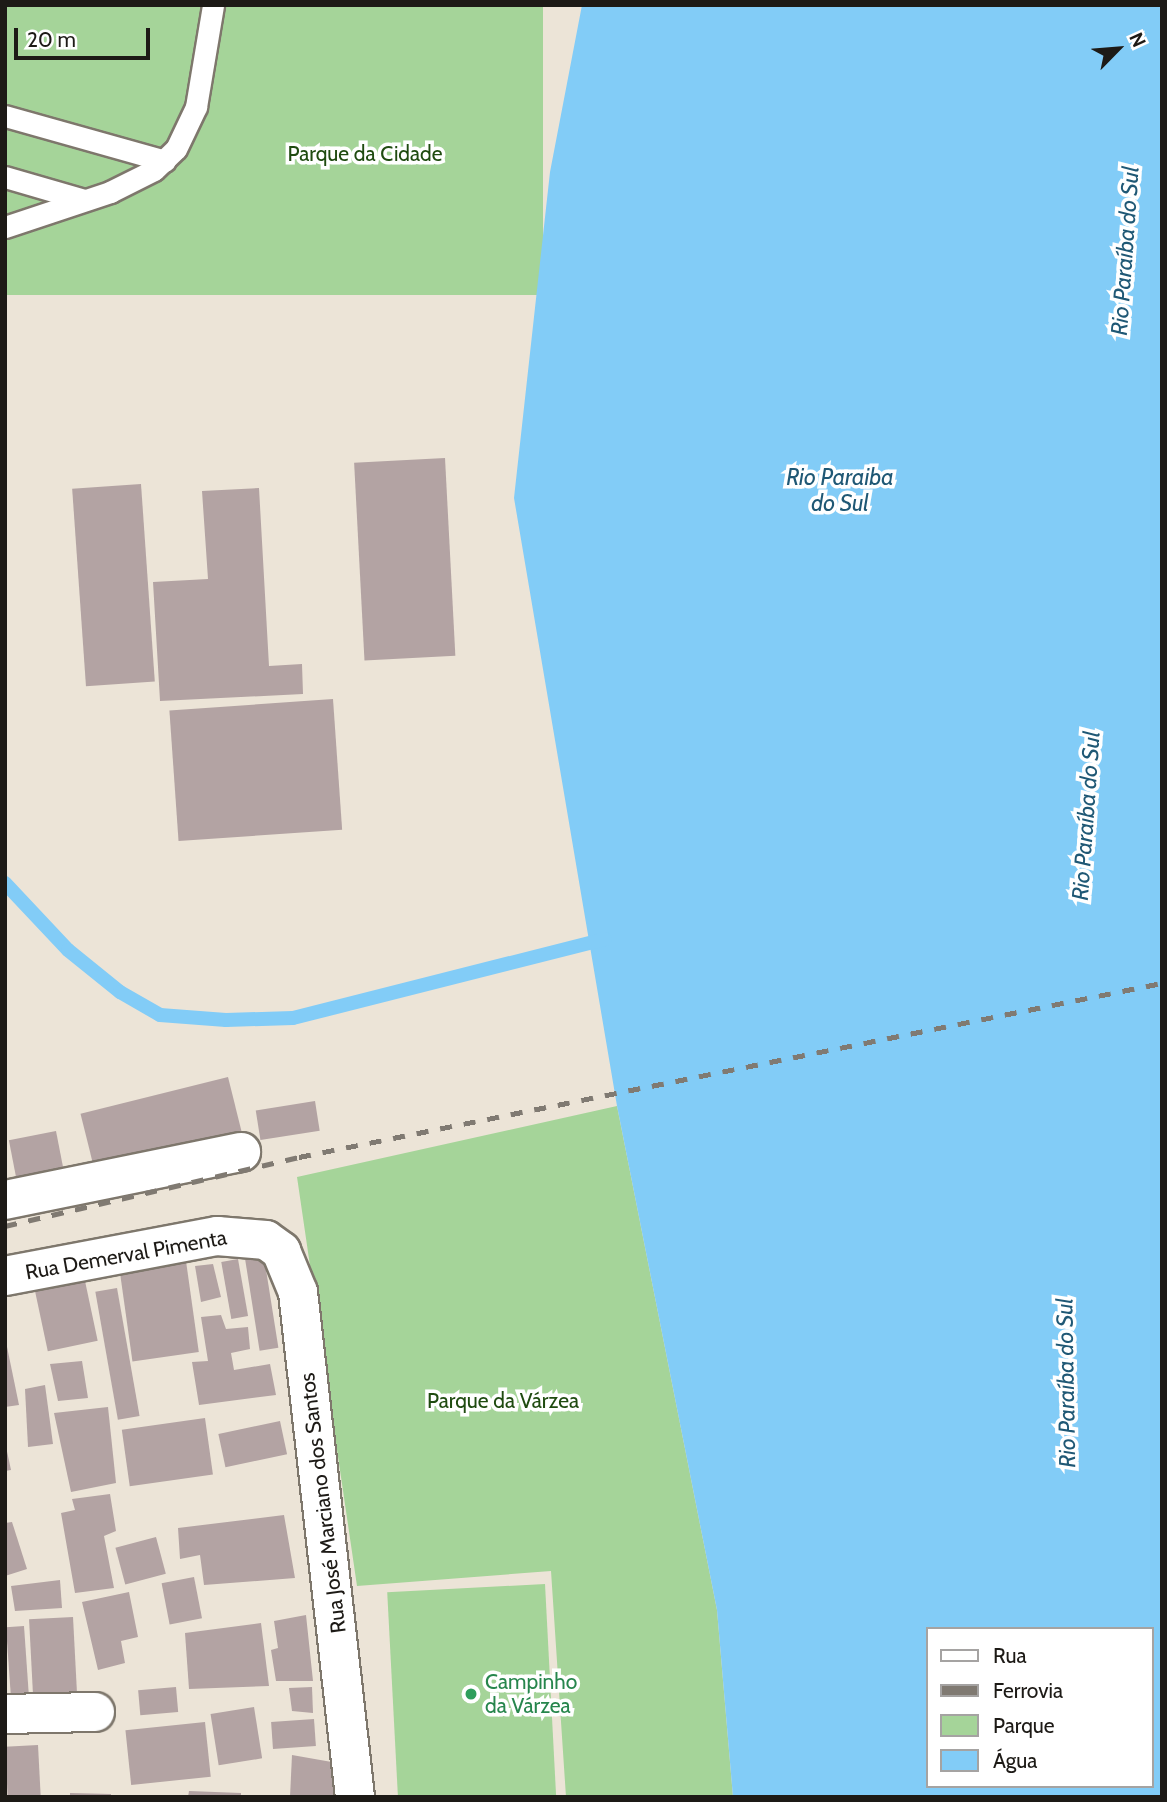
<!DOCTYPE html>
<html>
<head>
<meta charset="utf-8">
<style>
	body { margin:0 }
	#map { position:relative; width:1167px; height:1802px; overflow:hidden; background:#ece4d7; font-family:Cabin,sans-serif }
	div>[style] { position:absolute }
	.green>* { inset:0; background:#a5d499; transform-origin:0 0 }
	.water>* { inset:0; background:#82ccf7 }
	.stream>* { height:14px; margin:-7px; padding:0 7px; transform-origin:7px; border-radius:7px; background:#82ccf7 }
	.building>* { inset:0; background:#b3a3a3; transform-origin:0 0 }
	.roads { filter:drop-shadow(2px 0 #7e776c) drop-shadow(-2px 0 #7e776c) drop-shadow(0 2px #7e776c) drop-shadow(0 -2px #7e776c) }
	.lane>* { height:21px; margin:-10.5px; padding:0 10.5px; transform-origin:10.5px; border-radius:10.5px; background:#fff }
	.street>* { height:38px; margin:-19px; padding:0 19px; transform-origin:19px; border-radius:19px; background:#fff }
	.rail>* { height:5px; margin-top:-2.5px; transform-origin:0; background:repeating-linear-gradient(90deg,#807a72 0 12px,transparent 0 24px) }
	.dots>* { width:19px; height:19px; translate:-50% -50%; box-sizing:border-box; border:4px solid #fff; border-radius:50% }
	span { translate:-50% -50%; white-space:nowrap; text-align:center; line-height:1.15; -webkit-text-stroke:7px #fff; paint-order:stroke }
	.park-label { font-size:21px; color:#1f4b10 }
	.street-label { font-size:21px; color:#1d1a16 }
	.leisure-label { font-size:21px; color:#27864d }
	.left { translate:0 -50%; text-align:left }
	.water-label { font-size:23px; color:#1f5875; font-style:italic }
	.frame { position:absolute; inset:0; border:7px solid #1d1a16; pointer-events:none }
	.legend { position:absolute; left:926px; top:1627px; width:228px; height:161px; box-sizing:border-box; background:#fff; border:2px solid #a5a3a2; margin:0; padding:9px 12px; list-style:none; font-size:21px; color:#1d1a16 }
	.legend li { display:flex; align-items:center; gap:14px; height:35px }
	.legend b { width:35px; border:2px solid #a5a3a2 }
	.north { position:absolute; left:1083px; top:14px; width:70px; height:70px; -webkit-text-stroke:5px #fff; paint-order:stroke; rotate:65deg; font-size:19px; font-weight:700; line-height:28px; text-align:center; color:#1d1a16 }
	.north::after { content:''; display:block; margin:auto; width:24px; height:32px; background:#1d1a16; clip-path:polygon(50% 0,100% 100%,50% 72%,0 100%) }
	.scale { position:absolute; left:14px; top:28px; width:136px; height:32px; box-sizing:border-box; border:4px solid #1d1a16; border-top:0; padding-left:9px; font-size:21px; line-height:24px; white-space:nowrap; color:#1d1a16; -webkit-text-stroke:5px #fff; paint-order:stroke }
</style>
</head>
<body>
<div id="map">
	<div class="green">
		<div style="left:5px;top:5px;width:538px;height:290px"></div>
		<div style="clip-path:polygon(617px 1106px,717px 1610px,733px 1797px,566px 1797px,551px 1571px,357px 1586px,297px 1177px)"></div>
		<div style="left:545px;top:1584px;width:213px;height:158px;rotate:87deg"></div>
	</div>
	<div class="water">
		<div style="clip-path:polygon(evenodd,582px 5px,1162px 5px,1162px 1797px,733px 1797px,717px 1610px,617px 1106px,514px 498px,550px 172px,582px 5px,927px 1629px,1151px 1629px,1151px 1786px,927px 1786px,927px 1629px)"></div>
	</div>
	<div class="stream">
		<div style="left:5px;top:883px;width:92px;rotate:46.8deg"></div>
		<div style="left:68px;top:950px;width:67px;rotate:38.9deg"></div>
		<div style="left:120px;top:992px;width:46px;rotate:29.9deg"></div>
		<div style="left:160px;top:1015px;width:66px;rotate:4.3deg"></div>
		<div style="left:226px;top:1020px;width:67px;rotate:-1.7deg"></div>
		<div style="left:293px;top:1018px;width:322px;rotate:-14.2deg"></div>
	</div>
	<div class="building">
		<div style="left:445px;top:458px;width:198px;height:91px;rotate:87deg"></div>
		<div style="left:141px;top:484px;width:198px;height:69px;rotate:86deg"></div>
		<div style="clip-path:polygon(259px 488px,269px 666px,302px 664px,303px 694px,160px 701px,153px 582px,208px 579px,202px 491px)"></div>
		<div style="left:333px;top:699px;width:131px;height:164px;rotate:86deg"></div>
		<div style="left:228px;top:1077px;width:61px;height:152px;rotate:76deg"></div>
		<div style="left:315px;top:1101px;width:30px;height:60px;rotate:81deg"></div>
		<div style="left:56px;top:1131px;width:51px;height:48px;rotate:79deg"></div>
		<div style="left:264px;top:1257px;width:92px;height:19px;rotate:81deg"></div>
		<div style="left:238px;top:1259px;width:58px;height:17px;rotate:80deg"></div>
		<div style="left:186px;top:1261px;width:92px;height:67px;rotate:82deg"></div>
		<div style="clip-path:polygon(213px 1264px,221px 1297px,201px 1302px,195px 1266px)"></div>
		<div style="left:85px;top:1281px;width:61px;height:51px;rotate:78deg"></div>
		<div style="left:117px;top:1288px;width:130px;height:22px;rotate:80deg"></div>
		<div style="clip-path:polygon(221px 1315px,226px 1329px,248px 1327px,250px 1349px,231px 1353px,234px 1370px,270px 1364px,276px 1395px,199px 1405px,192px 1362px,208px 1361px,201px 1317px)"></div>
		<div style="clip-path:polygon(5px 1337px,19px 1405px,5px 1407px)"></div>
		<div style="clip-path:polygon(82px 1361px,88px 1398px,58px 1401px,50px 1364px)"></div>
		<div style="clip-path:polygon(45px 1385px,53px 1444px,28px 1447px,25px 1389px)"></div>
		<div style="clip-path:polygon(108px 1407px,116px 1483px,71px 1492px,54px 1413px)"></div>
		<div style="left:205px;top:1418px;width:57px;height:84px;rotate:82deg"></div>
		<div style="left:280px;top:1421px;width:34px;height:63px;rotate:78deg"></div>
		<div style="clip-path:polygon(5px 1442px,11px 1470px,5px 1471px)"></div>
		<div style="clip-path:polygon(110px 1494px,116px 1531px,104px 1536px,114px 1588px,75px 1593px,61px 1513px,75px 1510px,72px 1499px)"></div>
		<div style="clip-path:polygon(284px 1515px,295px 1578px,204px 1585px,200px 1555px,180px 1559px,178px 1528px)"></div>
		<div style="clip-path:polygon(12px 1522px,27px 1569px,5px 1576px,5px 1523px)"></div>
		<div style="left:156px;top:1537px;width:38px;height:42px;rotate:75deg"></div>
		<div style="left:194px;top:1577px;width:42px;height:33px;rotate:79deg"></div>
		<div style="clip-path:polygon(60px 1580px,62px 1608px,15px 1611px,11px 1586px)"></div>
		<div style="clip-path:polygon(129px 1592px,138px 1637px,121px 1641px,125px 1663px,98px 1670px,82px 1602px)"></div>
		<div style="clip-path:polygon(306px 1615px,313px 1681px,276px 1681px,271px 1650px,278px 1648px,274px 1621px)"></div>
		<div style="left:73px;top:1617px;width:92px;height:44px;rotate:87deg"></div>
		<div style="clip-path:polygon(261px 1623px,269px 1686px,189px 1689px,185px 1633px)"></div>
		<div style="left:24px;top:1626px;width:68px;height:18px;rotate:86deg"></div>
		<div style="left:176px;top:1687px;width:25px;height:38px;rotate:85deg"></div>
		<div style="clip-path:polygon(312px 1687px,313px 1713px,292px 1711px,289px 1688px)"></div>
		<div style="left:254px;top:1707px;width:52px;height:44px;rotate:81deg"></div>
		<div style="left:314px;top:1719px;width:27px;height:43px;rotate:86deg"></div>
		<div style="left:205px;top:1722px;width:55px;height:80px;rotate:84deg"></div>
		<div style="left:38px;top:1745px;width:52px;height:33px;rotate:87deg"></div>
		<div style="clip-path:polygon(292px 1755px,343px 1764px,342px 1797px,290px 1797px)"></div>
		<div style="clip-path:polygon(189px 1791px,241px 1793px,241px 1797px,188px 1797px)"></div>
		<div style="clip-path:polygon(70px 1793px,111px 1794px,111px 1797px,70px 1797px)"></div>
	</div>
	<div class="roads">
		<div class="lane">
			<div style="left:5px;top:116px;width:166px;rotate:15.7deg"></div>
			<div style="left:5px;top:177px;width:82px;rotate:16.2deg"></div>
			<div style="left:5px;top:227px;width:111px;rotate:-18.4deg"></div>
			<div style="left:110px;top:192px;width:49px;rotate:-26.6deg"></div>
			<div style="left:154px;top:170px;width:30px;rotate:-44deg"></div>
			<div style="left:176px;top:149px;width:47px;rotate:-64.5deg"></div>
			<div style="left:196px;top:107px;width:103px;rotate:-80.5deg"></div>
		</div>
		<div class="street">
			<div style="left:5px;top:1200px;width:241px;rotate:-11.5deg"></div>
			<div style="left:5px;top:1276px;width:216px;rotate:-10.7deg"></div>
			<div style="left:217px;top:1236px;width:49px;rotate:4.7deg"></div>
			<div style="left:266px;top:1240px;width:19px;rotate:36deg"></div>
			<div style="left:281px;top:1251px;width:44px;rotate:67.5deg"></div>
			<div style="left:298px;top:1292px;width:508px;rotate:83.56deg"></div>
			<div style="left:5px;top:1714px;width:90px;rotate:-1.3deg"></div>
		</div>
	</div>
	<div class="rail">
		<div style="left:5px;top:1226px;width:302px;rotate:-13.2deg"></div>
		<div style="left:299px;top:1157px;width:880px;rotate:-11.4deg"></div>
	</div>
	<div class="dots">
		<div style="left:471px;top:1694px;background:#2e9e5b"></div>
	</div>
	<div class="park-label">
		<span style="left:365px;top:154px">Parque da Cidade</span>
		<span style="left:503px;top:1401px">Parque da Várzea</span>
	</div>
	<div class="street-label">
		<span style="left:126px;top:1255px;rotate:-10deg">Rua Demerval Pimenta</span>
		<span style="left:323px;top:1503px;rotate:-97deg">Rua José Marciano dos Santos</span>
	</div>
	<div class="leisure-label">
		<span class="left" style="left:485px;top:1694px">Campinho<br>da Várzea</span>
	</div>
	<div class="water-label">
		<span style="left:1125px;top:251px;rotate:-86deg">Rio Paraíba do Sul</span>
		<span style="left:840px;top:490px">Rio Paraiba<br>do Sul</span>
		<span style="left:1086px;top:816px;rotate:-86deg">Rio Paraíba do Sul</span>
		<span style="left:1066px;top:1383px;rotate:-91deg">Rio Paraíba do Sul</span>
	</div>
	<div class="frame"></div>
	<ul class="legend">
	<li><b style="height:9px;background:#fff"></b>Rua</li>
	<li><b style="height:9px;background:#807a72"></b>Ferrovia</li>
	<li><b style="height:19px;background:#a5d499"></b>Parque</li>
	<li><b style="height:19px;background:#82ccf7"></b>Água</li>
	</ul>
	<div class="north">N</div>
	<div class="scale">20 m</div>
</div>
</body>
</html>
